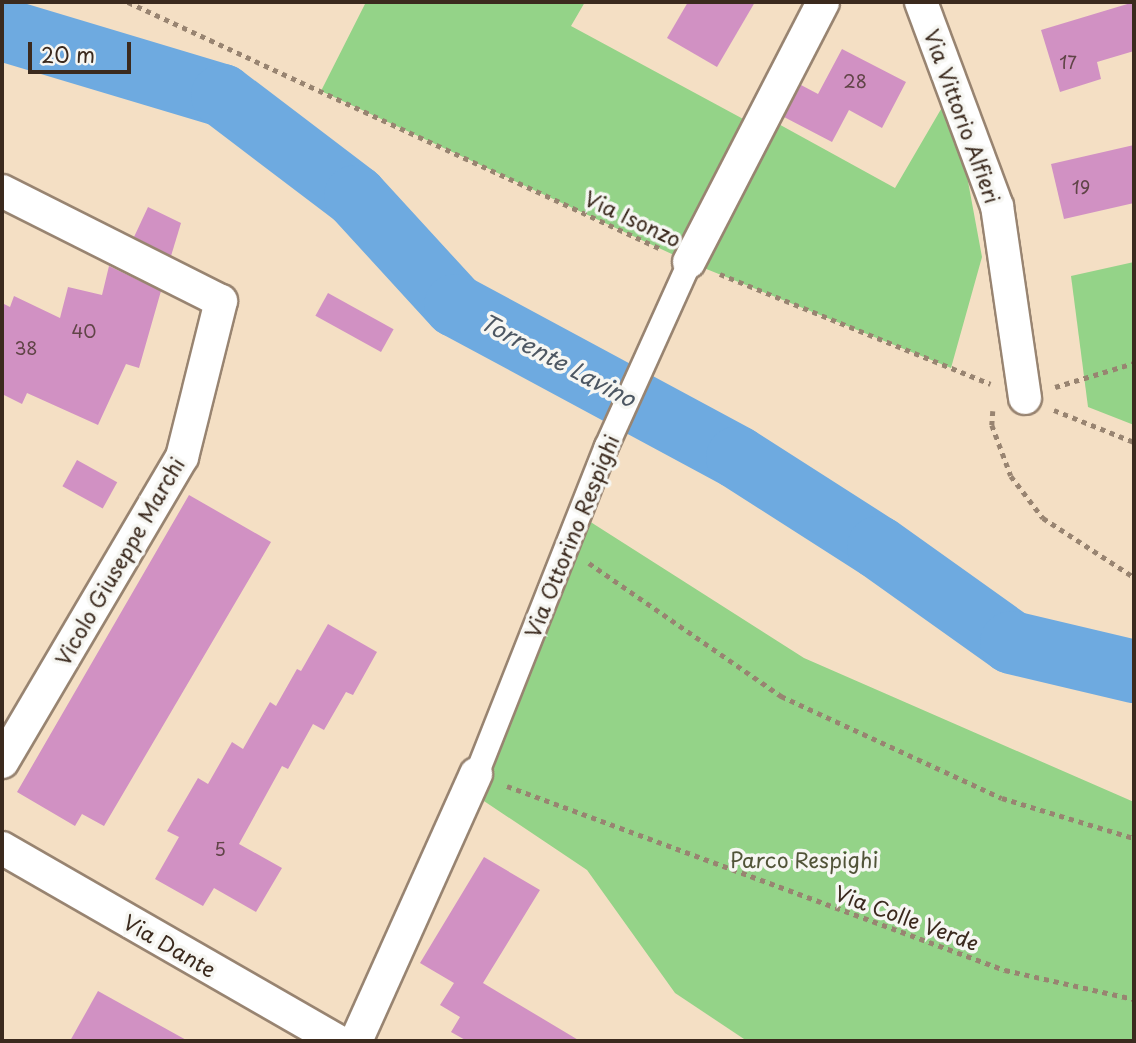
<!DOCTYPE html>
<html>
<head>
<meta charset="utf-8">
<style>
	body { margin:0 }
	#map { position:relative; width:1136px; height:1043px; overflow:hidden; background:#f4dfc4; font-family:"Playpen Sans",sans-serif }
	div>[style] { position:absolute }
	.green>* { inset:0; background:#94d388 }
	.river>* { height:63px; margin:-31.5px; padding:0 31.5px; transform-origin:31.5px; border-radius:31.5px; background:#6eaae0 }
	.building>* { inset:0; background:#d191c3; transform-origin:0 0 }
	.path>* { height:4.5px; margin-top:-2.25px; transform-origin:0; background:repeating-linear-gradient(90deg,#988471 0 5px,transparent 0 10px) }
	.roads { filter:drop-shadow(2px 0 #988471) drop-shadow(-2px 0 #988471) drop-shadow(0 2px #988471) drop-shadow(0 -2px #988471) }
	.pedestrian>* { height:23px; margin:-11.5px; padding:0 11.5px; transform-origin:11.5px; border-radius:11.5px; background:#fff }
	.minor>* { height:32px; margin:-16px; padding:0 16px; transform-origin:16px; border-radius:16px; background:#fff }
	span { translate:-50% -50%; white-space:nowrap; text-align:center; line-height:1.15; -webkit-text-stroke:7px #f6f6f2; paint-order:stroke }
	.number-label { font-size:18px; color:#604447 }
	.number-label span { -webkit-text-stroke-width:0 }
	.street-label { font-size:21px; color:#3b2a1e }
	.park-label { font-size:21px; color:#515438 }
	.water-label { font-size:23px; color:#4d5762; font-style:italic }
	.frame { position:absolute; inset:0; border:4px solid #3b2a1e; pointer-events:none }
	.scale { position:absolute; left:28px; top:42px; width:103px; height:32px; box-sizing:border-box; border:4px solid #3b2a1e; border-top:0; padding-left:9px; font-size:21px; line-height:24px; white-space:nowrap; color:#3b2a1e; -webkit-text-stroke:5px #f6f6f2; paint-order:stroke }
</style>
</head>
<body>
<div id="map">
	<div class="green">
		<div style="clip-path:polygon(366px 2px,585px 2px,571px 26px,758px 127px,764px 116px,895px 188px,944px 104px,962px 149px,982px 257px,951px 368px,689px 262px,321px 91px)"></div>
		<div style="clip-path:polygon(1134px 262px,1134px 425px,1088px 407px,1071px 276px)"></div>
		<div style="clip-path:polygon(578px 514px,804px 658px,1134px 802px,1134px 1041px,747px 1041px,675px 993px,587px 870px,469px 791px)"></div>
	</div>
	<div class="river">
		<div style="left:2px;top:29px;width:230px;rotate:16.7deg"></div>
		<div style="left:222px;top:95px;width:167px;rotate:37.2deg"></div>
		<div style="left:355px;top:196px;width:148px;rotate:47.5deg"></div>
		<div style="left:455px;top:305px;width:320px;rotate:28.3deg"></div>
		<div style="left:737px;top:457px;width:167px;rotate:32.6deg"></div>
		<div style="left:878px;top:547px;width:163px;rotate:35.5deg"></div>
		<div style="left:1011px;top:642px;width:126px;rotate:13.3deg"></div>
	</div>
	<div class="building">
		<div style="clip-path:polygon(688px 2px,755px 2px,717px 67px,667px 38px)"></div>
		<div style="clip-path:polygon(1134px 2px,1134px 51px,1097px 62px,1101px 79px,1060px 92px,1041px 30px)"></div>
		<div style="clip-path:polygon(842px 49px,906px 82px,882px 128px,849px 110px,832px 142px,784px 117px,801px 85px,818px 94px)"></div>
		<div style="clip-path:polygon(1134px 145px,1134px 203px,1064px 219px,1051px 164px)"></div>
		<div style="clip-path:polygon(148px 207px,181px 223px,171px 256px,134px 237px)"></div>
		<div style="clip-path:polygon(109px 266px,161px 291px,139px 368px,126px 364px,98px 425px,27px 393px,22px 404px,2px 394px,2px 303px,10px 307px,14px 296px,60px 318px,68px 287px,102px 295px)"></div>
		<div style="left:328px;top:293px;width:75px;height:26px;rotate:29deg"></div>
		<div style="left:77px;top:460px;width:46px;height:30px;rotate:29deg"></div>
		<div style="clip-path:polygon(189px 495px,271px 542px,104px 826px,82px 814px,75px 826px,17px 792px)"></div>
		<div style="clip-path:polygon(328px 624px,377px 652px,353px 695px,346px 692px,324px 730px,313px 724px,288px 769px,282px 766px,239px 844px,282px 868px,256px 912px,214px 888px,203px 906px,155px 879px,179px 837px,167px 831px,198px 778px,208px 784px,232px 742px,243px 749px,270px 702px,276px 706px,297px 669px,301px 671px)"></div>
		<div style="clip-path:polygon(484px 857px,540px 890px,483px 983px,580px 1041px,467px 1041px,451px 1032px,460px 1017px,440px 1005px,454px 983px,420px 963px)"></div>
		<div style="clip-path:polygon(98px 991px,188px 1041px,70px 1041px)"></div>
	</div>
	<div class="path">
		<div style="left:128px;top:2px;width:587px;rotate:24.86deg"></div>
		<div style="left:720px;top:274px;width:292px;rotate:22.1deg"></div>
		<div style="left:1055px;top:387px;width:83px;rotate:-16.9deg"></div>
		<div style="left:1054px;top:410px;width:86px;rotate:21.8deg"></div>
		<div style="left:993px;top:411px;width:14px;rotate:94deg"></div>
		<div style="left:992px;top:425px;width:54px;rotate:69.6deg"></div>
		<div style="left:1011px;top:476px;width:53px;rotate:52.7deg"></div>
		<div style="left:1043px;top:518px;width:108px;rotate:33deg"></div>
		<div style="left:589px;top:563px;width:234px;rotate:34.7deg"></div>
		<div style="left:781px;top:696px;width:243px;rotate:24.8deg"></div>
		<div style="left:1002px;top:798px;width:138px;rotate:16.9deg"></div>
		<div style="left:507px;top:786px;width:531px;rotate:20.28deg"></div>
		<div style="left:1005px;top:970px;width:132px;rotate:12.7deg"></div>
	</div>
	<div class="roads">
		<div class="pedestrian">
			<div style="left:476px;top:774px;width:353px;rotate:-68.4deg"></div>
			<div style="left:606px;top:446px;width:202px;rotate:-65.7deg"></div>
		</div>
		<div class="minor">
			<div style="left:921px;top:2px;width:218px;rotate:69.6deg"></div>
			<div style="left:997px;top:206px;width:194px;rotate:81.7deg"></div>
			<div style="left:2px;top:191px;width:245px;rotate:26.7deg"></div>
			<div style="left:221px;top:301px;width:161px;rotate:104deg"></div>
			<div style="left:182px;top:457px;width:354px;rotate:120.5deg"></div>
			<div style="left:689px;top:262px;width:292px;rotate:-62.7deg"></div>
			<div style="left:2px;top:848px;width:387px;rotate:29.9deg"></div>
			<div style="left:356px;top:1041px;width:293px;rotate:-65.8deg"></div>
		</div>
	</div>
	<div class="number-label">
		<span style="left:1068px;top:62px">17</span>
		<span style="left:855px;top:81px">28</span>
		<span style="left:1081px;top:187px">19</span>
		<span style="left:84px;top:331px">40</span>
		<span style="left:26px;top:348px">38</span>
		<span style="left:220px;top:849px">5</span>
	</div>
	<div class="street-label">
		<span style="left:963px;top:116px;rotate:70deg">Via Vittorio Alfieri</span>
		<span style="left:633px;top:218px;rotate:25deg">Via Isonzo</span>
		<span style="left:571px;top:536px;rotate:-68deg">Via Ottorino Respighi</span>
		<span style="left:119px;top:561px;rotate:-60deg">Vicolo Giuseppe Marchi</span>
		<span style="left:907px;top:917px;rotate:20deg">Via Colle Verde</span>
		<span style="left:170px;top:945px;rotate:30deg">Via Dante</span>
	</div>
	<div class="park-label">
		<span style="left:804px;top:859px">Parco Respighi</span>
	</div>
	<div class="water-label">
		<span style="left:558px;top:360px;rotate:28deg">Torrente Lavino</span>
	</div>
	<div class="frame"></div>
	<div class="scale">20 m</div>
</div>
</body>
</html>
